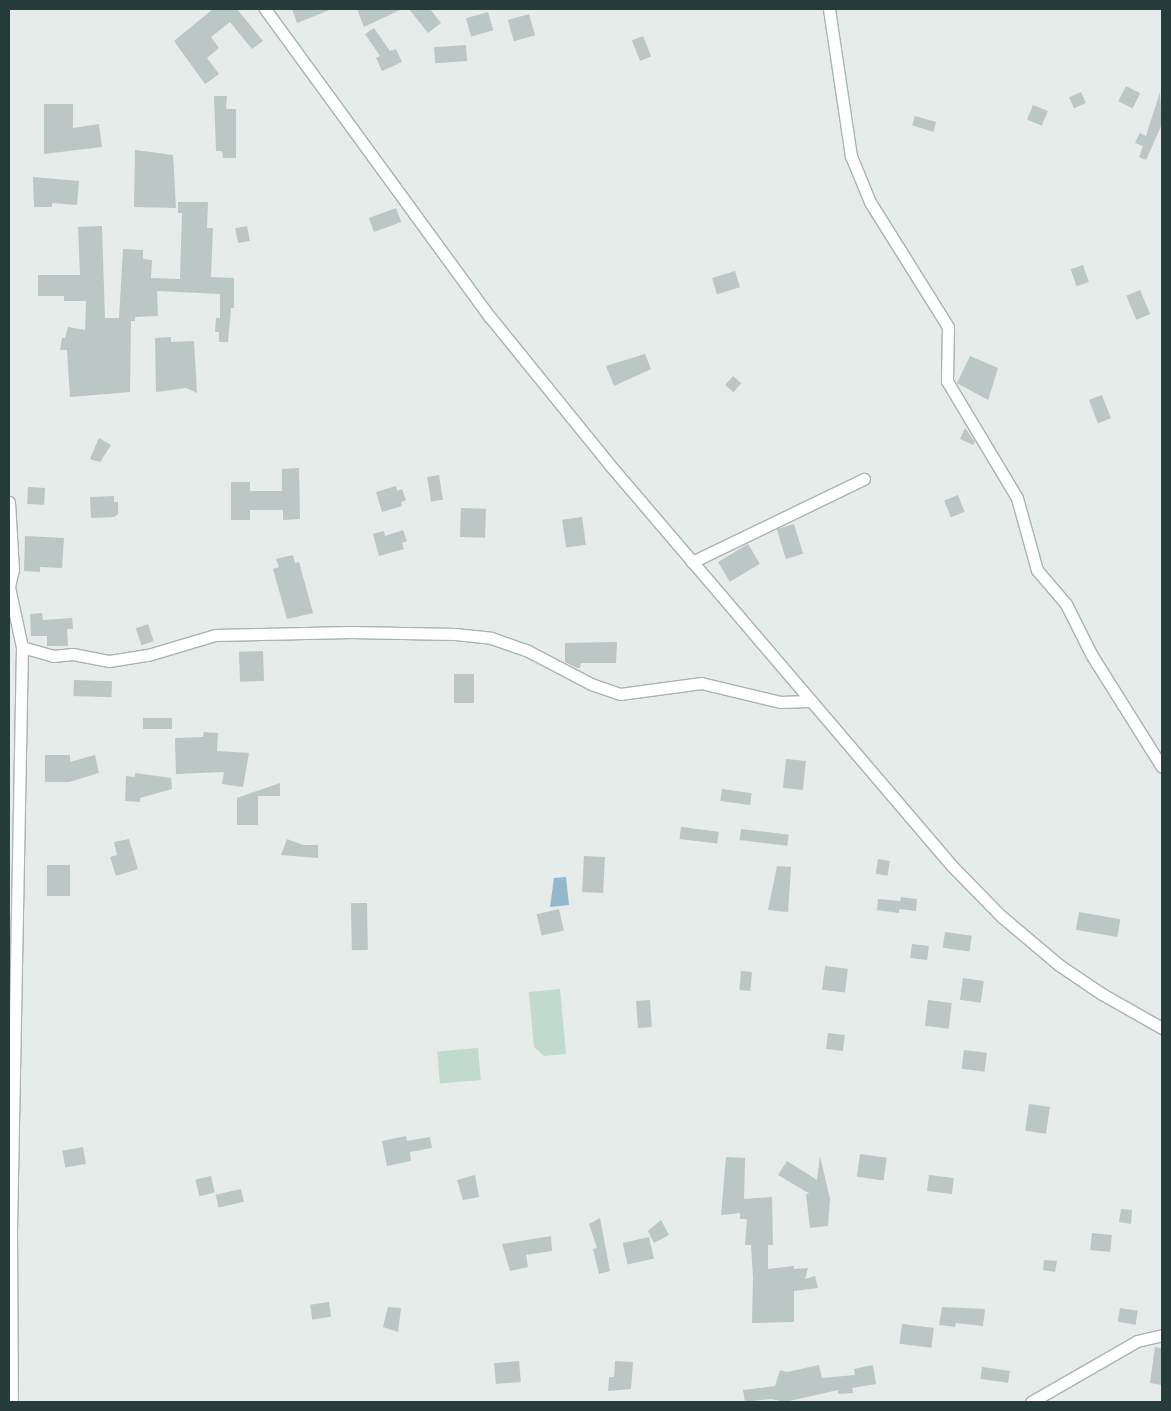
<!DOCTYPE html>
<html>
<head>
<meta charset="utf-8">
<style>
	body { margin:0 }
	#map { position:relative; width:1171px; height:1411px; overflow:hidden; background:#e5ecea; font-family:"DM Sans",sans-serif }
	div>[style] { position:absolute }
	.green>* { inset:0; background:#c0dbcd; transform-origin:0 0 }
	.water>* { inset:0; background:#93b8cb }
	.building>* { inset:0; background:#bac7c4; transform-origin:0 0 }
	.roads { filter:drop-shadow(1px 0 #a8b4b2) drop-shadow(-1px 0 #a8b4b2) drop-shadow(0 1px #a8b4b2) drop-shadow(0 -1px #a8b4b2) }
	.minor>* { height:11px; margin:-5.5px; padding:0 5.5px; transform-origin:5.5px; border-radius:5.5px; background:#fff }
	span { translate:-50% -50%; white-space:nowrap; text-align:center; line-height:1.15; -webkit-text-stroke:5px #f5f9f8; paint-order:stroke }
	.frame { position:absolute; inset:0; border:10px solid #263c3b; pointer-events:none }
</style>
</head>
<body>
<div id="map">
	<div class="green">
		<div style="clip-path:polygon(560px 989px,566px 1054px,544px 1056px,534px 1047px,529px 992px)"></div>
		<div style="left:478px;top:1048px;width:32px;height:41px;rotate:85deg"></div>
	</div>
	<div class="water">
		<div style="clip-path:polygon(566px 877px,569px 905px,550px 907px,554px 878px)"></div>
	</div>
	<div class="building">
		<div style="clip-path:polygon(213px 9px,237px 9px,263px 41px,252px 49px,230px 22px,211px 37px,219px 48px,207px 58px,219px 74px,205px 84px,174px 41px)"></div>
		<div style="clip-path:polygon(292px 9px,332px 9px,297px 23px)"></div>
		<div style="clip-path:polygon(357px 9px,402px 9px,364px 27px)"></div>
		<div style="clip-path:polygon(409px 9px,430px 9px,441px 23px,428px 33px)"></div>
		<div style="left:488px;top:12px;width:19px;height:23px;rotate:74deg"></div>
		<div style="left:529px;top:14px;width:22px;height:22px;rotate:74deg"></div>
		<div style="clip-path:polygon(374px 28px,390px 51px,396px 49px,402px 62px,382px 71px,376px 58px,380px 56px,365px 34px)"></div>
		<div style="left:643px;top:36px;width:22px;height:12px;rotate:68deg"></div>
		<div style="left:466px;top:45px;width:16px;height:32px;rotate:86deg"></div>
		<div style="left:1126px;top:86px;width:16px;height:17px;rotate:27deg"></div>
		<div style="left:1081px;top:92px;width:12px;height:13px;rotate:66deg"></div>
		<div style="clip-path:polygon(1160px 92px,1162px 124px,1146px 160px,1139px 157px,1143px 146px,1135px 143px,1140px 133px,1146px 136px)"></div>
		<div style="clip-path:polygon(214px 96px,227px 96px,226px 109px,236px 109px,236px 158px,223px 158px,222px 151px,216px 151px)"></div>
		<div style="clip-path:polygon(44px 104px,73px 104px,73px 128px,99px 124px,102px 147px,44px 154px)"></div>
		<div style="left:1033px;top:105px;width:16px;height:16px;rotate:22deg"></div>
		<div style="left:915px;top:116px;width:22px;height:10px;rotate:16deg"></div>
		<div style="clip-path:polygon(135px 150px,173px 155px,176px 208px,134px 207px)"></div>
		<div style="clip-path:polygon(33px 177px,79px 181px,77px 205px,52px 203px,52px 207px,34px 207px)"></div>
		<div style="clip-path:polygon(178px 202px,208px 202px,207px 228px,213px 228px,211px 277px,234px 278px,234px 308px,231px 308px,228px 342px,219px 342px,219px 332px,215px 332px,216px 318px,220px 318px,220px 294px,157px 291px,158px 316px,135px 317px,135px 321px,131px 321px,130px 392px,70px 397px,67px 350px,60px 350px,62px 338px,65px 338px,68px 327px,85px 330px,86px 301px,64px 301px,64px 296px,38px 296px,38px 275px,80px 275px,78px 227px,102px 226px,105px 318px,119px 318px,123px 249px,143px 250px,143px 259px,152px 260px,151px 278px,180px 279px,182px 213px,178px 213px)"></div>
		<div style="left:396px;top:208px;width:15px;height:29px;rotate:70deg"></div>
		<div style="left:247px;top:226px;width:15px;height:12px;rotate:79deg"></div>
		<div style="left:1083px;top:265px;width:18px;height:13px;rotate:71deg"></div>
		<div style="left:735px;top:271px;width:17px;height:24px;rotate:73deg"></div>
		<div style="left:1140px;top:290px;width:26px;height:15px;rotate:67deg"></div>
		<div style="clip-path:polygon(171px 337px,171px 342px,194px 341px,197px 393px,186px 388px,156px 392px,155px 338px)"></div>
		<div style="clip-path:polygon(645px 354px,651px 369px,614px 386px,606px 366px)"></div>
		<div style="clip-path:polygon(970px 356px,998px 368px,988px 400px,957px 383px)"></div>
		<div style="left:733px;top:376px;width:11px;height:12px;rotate:41deg"></div>
		<div style="left:1102px;top:395px;width:25px;height:14px;rotate:69deg"></div>
		<div style="clip-path:polygon(965px 428px,975px 442px,973px 445px,960px 439px)"></div>
		<div style="clip-path:polygon(99px 438px,111px 445px,100px 462px,90px 459px)"></div>
		<div style="clip-path:polygon(299px 468px,300px 519px,283px 520px,283px 510px,250px 510px,250px 520px,231px 520px,231px 482px,250px 482px,250px 491px,282px 491px,282px 469px)"></div>
		<div style="left:439px;top:475px;width:25px;height:12px;rotate:81deg"></div>
		<div style="clip-path:polygon(396px 486px,397px 491px,402px 489px,406px 500px,401px 502px,402px 506px,382px 512px,376px 492px)"></div>
		<div style="left:28px;top:487px;width:17px;height:17px;rotate:3deg"></div>
		<div style="left:958px;top:495px;width:18px;height:15px;rotate:68deg"></div>
		<div style="clip-path:polygon(114px 496px,114px 502px,118px 502px,118px 514px,114px 517px,91px 518px,90px 497px)"></div>
		<div style="left:461px;top:508px;width:25px;height:29px;rotate:2deg"></div>
		<div style="left:582px;top:517px;width:28px;height:20px;rotate:82deg"></div>
		<div style="left:794px;top:524px;width:31px;height:18px;rotate:73deg"></div>
		<div style="clip-path:polygon(403px 530px,407px 541px,402px 543px,404px 549px,379px 556px,373px 534px,384px 531px,385px 536px)"></div>
		<div style="clip-path:polygon(25px 536px,64px 538px,62px 568px,40px 567px,40px 572px,24px 571px)"></div>
		<div style="left:748px;top:544px;width:23px;height:35px;rotate:59deg"></div>
		<div style="clip-path:polygon(293px 555px,295px 563px,299px 562px,313px 613px,287px 619px,273px 569px,279px 567px,276px 559px)"></div>
		<div style="clip-path:polygon(42px 613px,43px 620px,72px 618px,73px 629px,67px 629px,68px 646px,47px 646px,47px 636px,31px 636px,30px 614px)"></div>
		<div style="left:148px;top:624px;width:18px;height:13px;rotate:71deg"></div>
		<div style="clip-path:polygon(617px 642px,616px 663px,581px 663px,580px 668px,577px 668px,565px 662px,565px 643px)"></div>
		<div style="left:263px;top:651px;width:30px;height:24px;rotate:88deg"></div>
		<div style="left:454px;top:674px;width:20px;height:29px"></div>
		<div style="left:74px;top:680px;width:38px;height:16px;rotate:2deg"></div>
		<div style="left:172px;top:718px;width:11px;height:29px;rotate:90deg"></div>
		<div style="clip-path:polygon(204px 732px,218px 733px,217px 751px,249px 753px,243px 787px,222px 784px,224px 772px,176px 774px,175px 738px,203px 737px)"></div>
		<div style="clip-path:polygon(45px 755px,70px 755px,70px 762px,95px 755px,99px 773px,69px 782px,45px 782px)"></div>
		<div style="left:786px;top:759px;width:20px;height:29px;rotate:6deg"></div>
		<div style="clip-path:polygon(135px 773px,171px 778px,172px 789px,140px 798px,140px 802px,125px 801px,126px 776px,135px 777px)"></div>
		<div style="clip-path:polygon(280px 783px,280px 796px,258px 796px,258px 825px,237px 825px,237px 798px)"></div>
		<div style="left:722px;top:789px;width:30px;height:12px;rotate:8deg"></div>
		<div style="left:681px;top:827px;width:38px;height:12px;rotate:7deg"></div>
		<div style="left:741px;top:829px;width:48px;height:11px;rotate:7deg"></div>
		<div style="clip-path:polygon(129px 839px,138px 869px,116px 876px,110px 857px,117px 855px,114px 842px)"></div>
		<div style="clip-path:polygon(287px 839px,303px 845px,318px 845px,318px 858px,281px 855px)"></div>
		<div style="left:584px;top:856px;width:21px;height:36px;rotate:3deg"></div>
		<div style="left:878px;top:859px;width:12px;height:15px;rotate:9deg"></div>
		<div style="left:47px;top:865px;width:23px;height:31px"></div>
		<div style="clip-path:polygon(777px 866px,791px 867px,788px 912px,768px 910px)"></div>
		<div style="clip-path:polygon(901px 897px,917px 899px,916px 911px,899px 909px,900px 902px,899px 913px,877px 910px,878px 899px,900px 901px)"></div>
		<div style="left:367px;top:903px;width:47px;height:16px;rotate:89deg"></div>
		<div style="left:559px;top:909px;width:22px;height:23px;rotate:77deg"></div>
		<div style="left:1079px;top:912px;width:42px;height:18px;rotate:10deg"></div>
		<div style="left:945px;top:932px;width:27px;height:16px;rotate:8deg"></div>
		<div style="left:912px;top:944px;width:17px;height:14px;rotate:7deg"></div>
		<div style="left:825px;top:966px;width:23px;height:24px;rotate:7deg"></div>
		<div style="left:741px;top:971px;width:11px;height:19px;rotate:5deg"></div>
		<div style="left:963px;top:978px;width:21px;height:22px;rotate:8deg"></div>
		<div style="left:650px;top:1000px;width:27px;height:14px;rotate:86deg"></div>
		<div style="left:928px;top:1000px;width:24px;height:26px;rotate:7deg"></div>
		<div style="left:828px;top:1033px;width:17px;height:16px;rotate:7deg"></div>
		<div style="left:964px;top:1050px;width:23px;height:19px;rotate:7deg"></div>
		<div style="left:1029px;top:1104px;width:21px;height:27px;rotate:8deg"></div>
		<div style="clip-path:polygon(406px 1136px,407px 1141px,430px 1137px,432px 1148px,410px 1152px,411px 1161px,387px 1166px,382px 1141px)"></div>
		<div style="left:83px;top:1147px;width:17px;height:21px;rotate:80deg"></div>
		<div style="left:860px;top:1154px;width:27px;height:23px;rotate:8deg"></div>
		<div style="clip-path:polygon(820px 1156px,830px 1199px,828px 1226px,810px 1228px,806px 1194px,810px 1194px,778px 1175px,787px 1161px,817px 1180px)"></div>
		<div style="clip-path:polygon(726px 1157px,745px 1158px,744px 1199px,772px 1197px,773px 1245px,768px 1245px,768px 1269px,794px 1266px,794px 1269px,808px 1268px,805px 1279px,815px 1276px,818px 1288px,794px 1291px,794px 1322px,752px 1323px,753px 1278px,751px 1245px,745px 1245px,747px 1219px,740px 1219px,740px 1213px,721px 1215px)"></div>
		<div style="clip-path:polygon(475px 1175px,479px 1197px,463px 1200px,457px 1180px)"></div>
		<div style="left:929px;top:1175px;width:25px;height:16px;rotate:7deg"></div>
		<div style="left:211px;top:1176px;width:17px;height:16px;rotate:77deg"></div>
		<div style="left:241px;top:1189px;width:13px;height:26px;rotate:77deg"></div>
		<div style="clip-path:polygon(1121px 1209px,1132px 1210px,1131px 1224px,1119px 1222px)"></div>
		<div style="clip-path:polygon(600px 1218px,610px 1271px,599px 1274px,593px 1249px,597px 1248px,589px 1224px)"></div>
		<div style="clip-path:polygon(661px 1220px,669px 1235px,654px 1243px,648px 1231px)"></div>
		<div style="left:1092px;top:1233px;width:20px;height:17px;rotate:6deg"></div>
		<div style="clip-path:polygon(551px 1236px,552px 1251px,526px 1255px,528px 1267px,510px 1271px,502px 1244px)"></div>
		<div style="left:649px;top:1237px;width:22px;height:27px;rotate:77deg"></div>
		<div style="clip-path:polygon(1044px 1260px,1057px 1261px,1055px 1272px,1043px 1270px)"></div>
		<div style="left:329px;top:1302px;width:15px;height:19px;rotate:82deg"></div>
		<div style="clip-path:polygon(388px 1307px,401px 1308px,398px 1332px,383px 1327px)"></div>
		<div style="clip-path:polygon(942px 1307px,985px 1309px,983px 1326px,956px 1323px,955px 1327px,939px 1325px)"></div>
		<div style="left:1120px;top:1308px;width:18px;height:14px;rotate:9deg"></div>
		<div style="left:902px;top:1324px;width:32px;height:20px;rotate:7deg"></div>
		<div style="clip-path:polygon(1155px 1347px,1162px 1348px,1162px 1385px,1150px 1383px)"></div>
		<div style="left:519px;top:1361px;width:21px;height:25px;rotate:85deg"></div>
		<div style="clip-path:polygon(615px 1361px,633px 1362px,631px 1389px,608px 1391px,609px 1377px,614px 1377px)"></div>
		<div style="clip-path:polygon(819px 1365px,822px 1378px,855px 1375px,854px 1369px,873px 1365px,876px 1384px,852px 1388px,853px 1393px,838px 1394px,838px 1390px,785px 1402px,771px 1399px,745px 1402px,743px 1390px,775px 1386px,780px 1370px,787px 1372px)"></div>
		<div style="left:982px;top:1367px;width:28px;height:12px;rotate:8deg"></div>
	</div>
	<div class="roads">
		<div class="minor">
			<div style="left:265px;top:9px;width:381px;rotate:53.9deg"></div>
			<div style="left:490px;top:317px;width:189px;rotate:51deg"></div>
			<div style="left:609px;top:464px;width:528px;rotate:49.53deg"></div>
			<div style="left:952px;top:866px;width:70px;rotate:45.6deg"></div>
			<div style="left:1001px;top:916px;width:76px;rotate:40.2deg"></div>
			<div style="left:1059px;top:965px;width:52px;rotate:34deg"></div>
			<div style="left:1102px;top:994px;width:69px;rotate:29.5deg"></div>
			<div style="left:829px;top:9px;width:149px;rotate:81.5deg"></div>
			<div style="left:851px;top:156px;width:50px;rotate:67.6deg"></div>
			<div style="left:870px;top:202px;width:147px;rotate:58deg"></div>
			<div style="left:948px;top:327px;width:54px;rotate:91.1deg"></div>
			<div style="left:947px;top:381px;width:136px;rotate:59.1deg"></div>
			<div style="left:1017px;top:498px;width:75px;rotate:74.5deg"></div>
			<div style="left:1037px;top:570px;width:45px;rotate:49.5deg"></div>
			<div style="left:1066px;top:604px;width:56px;rotate:63.4deg"></div>
			<div style="left:1091px;top:654px;width:133px;rotate:57.9deg"></div>
			<div style="left:9px;top:502px;width:67px;rotate:86.6deg"></div>
			<div style="left:13px;top:569px;width:18px;rotate:103deg"></div>
			<div style="left:9px;top:587px;width:61px;rotate:77.8deg"></div>
			<div style="left:22px;top:647px;width:583px;rotate:91.08deg"></div>
			<div style="left:11px;top:1230px;width:172px;rotate:89.7deg"></div>
			<div style="left:692px;top:562px;width:191px;rotate:-25.8deg"></div>
			<div style="left:22px;top:647px;width:32px;rotate:16deg"></div>
			<div style="left:53px;top:656px;width:20px;rotate:-6deg"></div>
			<div style="left:73px;top:654px;width:37px;rotate:11deg"></div>
			<div style="left:109px;top:661px;width:39px;rotate:-9deg"></div>
			<div style="left:148px;top:655px;width:70px;rotate:-16.6deg"></div>
			<div style="left:215px;top:635px;width:136px;rotate:-1.3deg"></div>
			<div style="left:351px;top:632px;width:104px;rotate:1.1deg"></div>
			<div style="left:455px;top:634px;width:36px;rotate:6deg"></div>
			<div style="left:491px;top:638px;width:39px;rotate:19deg"></div>
			<div style="left:528px;top:651px;width:71px;rotate:27.6deg"></div>
			<div style="left:591px;top:684px;width:31px;rotate:19deg"></div>
			<div style="left:620px;top:694px;width:82px;rotate:-7.7deg"></div>
			<div style="left:701px;top:683px;width:81px;rotate:13.5deg"></div>
			<div style="left:780px;top:702px;width:29px;rotate:-2deg"></div>
			<div style="left:1031px;top:1402px;width:122px;rotate:-29.9deg"></div>
			<div style="left:1137px;top:1341px;width:26px;rotate:-13deg"></div>
		</div>
	</div>
	<div class="frame"></div>
</div>
</body>
</html>
